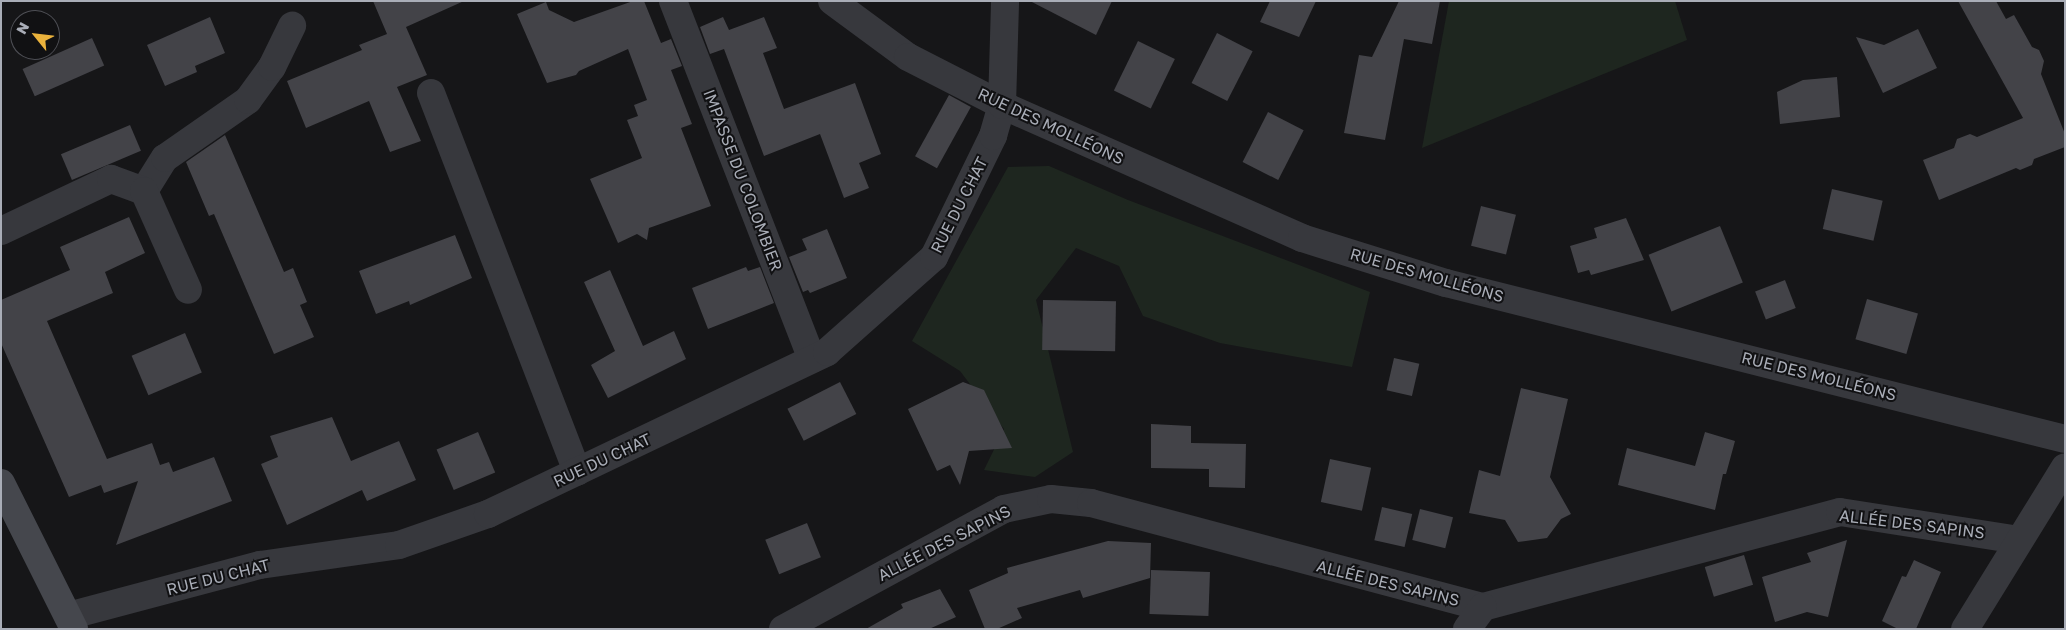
<!DOCTYPE html>
<html>
<head>
<meta charset="utf-8">
<style>
	body { margin:0 }
	#map { position:relative; width:2066px; height:630px; overflow:hidden; background:#161618; font-family:"Golos Text",sans-serif }
	div>[style] { position:absolute }
	.green>* { inset:0; background:#1e261f }
	.building>* { inset:0; background:#434348; transform-origin:0 0 }
	.street>* { height:28px; margin:-14px; padding:0 14px; transform-origin:14px; border-radius:14px; background:#37383d }
	.secondary>* { height:28px; margin:-14px; padding:0 14px; transform-origin:14px; border-radius:14px; background:#45474d }
	span { translate:-50% -50%; white-space:nowrap; text-align:center; line-height:1.15; -webkit-text-stroke:4px #111113; paint-order:stroke }
	.street-label { font-size:16px; color:#a9adb7 }
	.frame { position:absolute; inset:0; border:2px solid #a9adb7; pointer-events:none }
	.north { position:absolute; left:10px; top:10px; width:50px; height:50px; box-sizing:border-box; background:#111113; border:1px solid #4e4f55; border-radius:50%; rotate:299deg; font-size:14px; font-weight:700; line-height:20px; text-align:center; color:#a9adb7 }
	.north::after { content:''; display:block; margin:auto; width:18px; height:22px; background:#eab23c; clip-path:polygon(50% 0,100% 100%,50% 72%,0 100%) }
</style>
</head>
<body>
<div id="map">
	<div class="green">
		<div style="clip-path:polygon(1449px 1px,1675px 1px,1687px 40px,1422px 148px)"></div>
		<div style="clip-path:polygon(1049px 166px,1128px 200px,1370px 292px,1352px 367px,1220px 343px,1143px 316px,1119px 266px,1076px 248px,1036px 300px,1073px 452px,1035px 477px,984px 470px,1004px 429px,960px 371px,912px 341px,1008px 167px)"></div>
	</div>
	<div class="building">
		<div style="clip-path:polygon(373px 1px,464px 1px,406px 27px,427px 75px,397px 87px,421px 141px,390px 152px,369px 101px,306px 128px,287px 81px,362px 50px,359px 45px,387px 34px)"></div>
		<div style="clip-path:polygon(633px 1px,644px 1px,661px 43px,671px 39px,682px 66px,671px 70px,692px 124px,681px 128px,711px 206px,649px 228px,647px 240px,637px 234px,618px 243px,590px 179px,642px 158px,627px 120px,638px 116px,634px 105px,647px 100px,628px 49px,579px 71px,576px 75px,547px 83px,517px 14px,546px 2px,549px 10px,574px 22px)"></div>
		<div style="clip-path:polygon(1030px 1px,1112px 1px,1096px 35px)"></div>
		<div style="clip-path:polygon(1270px 1px,1316px 1px,1299px 37px,1260px 22px)"></div>
		<div style="clip-path:polygon(1399px 1px,1440px 1px,1432px 44px,1404px 39px,1385px 140px,1344px 133px,1359px 55px,1372px 57px)"></div>
		<div style="clip-path:polygon(1958px 1px,1996px 1px,2006px 19px,2014px 15px,2032px 47px,2039px 50px,2044px 61px,2041px 74px,2065px 134px,2065px 147px,2034px 159px,2032px 165px,2020px 170px,2016px 168px,1939px 200px,1923px 160px,1954px 148px,1957px 139px,1970px 134px,1977px 137px,2023px 118px)"></div>
		<div style="clip-path:polygon(210px 17px,225px 53px,195px 66px,197px 72px,165px 86px,147px 45px)"></div>
		<div style="clip-path:polygon(723px 17px,729px 30px,764px 17px,777px 48px,763px 53px,784px 109px,855px 83px,881px 154px,859px 163px,869px 188px,844px 198px,820px 134px,764px 156px,724px 49px,710px 54px,700px 27px)"></div>
		<div style="clip-path:polygon(1918px 29px,1937px 68px,1883px 93px,1856px 37px,1884px 45px)"></div>
		<div style="left:1217px;top:33px;width:40px;height:56px;rotate:27deg"></div>
		<div style="left:92px;top:38px;width:30px;height:76px;rotate:66deg"></div>
		<div style="left:1138px;top:41px;width:41px;height:55px;rotate:26deg"></div>
		<div style="clip-path:polygon(1837px 77px,1840px 117px,1780px 124px,1777px 92px,1803px 80px)"></div>
		<div style="left:949px;top:95px;width:25px;height:70px;rotate:29deg"></div>
		<div style="left:1268px;top:112px;width:40px;height:56px;rotate:27deg"></div>
		<div style="left:130px;top:125px;width:28px;height:75px;rotate:67deg"></div>
		<div style="clip-path:polygon(225px 135px,284px 272px,293px 268px,307px 302px,300px 305px,314px 337px,274px 354px,214px 214px,209px 216px,186px 162px)"></div>
		<div style="left:1832px;top:189px;width:52px;height:41px;rotate:13deg"></div>
		<div style="left:1481px;top:206px;width:36px;height:41px;rotate:14deg"></div>
		<div style="clip-path:polygon(129px 217px,145px 253px,105px 272px,113px 293px,47px 321px,107px 459px,152px 443px,160px 465px,169px 462px,173px 472px,214px 457px,232px 501px,116px 545px,138px 481px,104px 493px,101px 485px,69px 497px,1px 343px,1px 300px,70px 270px,60px 247px)"></div>
		<div style="clip-path:polygon(1626px 218px,1644px 260px,1591px 275px,1589px 270px,1578px 273px,1570px 246px,1597px 238px,1594px 228px)"></div>
		<div style="left:1720px;top:226px;width:61px;height:77px;rotate:68deg"></div>
		<div style="clip-path:polygon(827px 229px,847px 278px,810px 293px,808px 290px,803px 292px,789px 257px,807px 250px,802px 239px)"></div>
		<div style="clip-path:polygon(455px 235px,472px 278px,410px 305px,409px 301px,376px 314px,359px 271px)"></div>
		<div style="clip-path:polygon(746px 267px,748px 271px,760px 267px,774px 303px,708px 329px,692px 288px)"></div>
		<div style="clip-path:polygon(610px 270px,643px 346px,674px 331px,686px 359px,608px 398px,591px 365px,615px 351px,584px 282px)"></div>
		<div style="left:1785px;top:280px;width:30px;height:32px;rotate:69deg"></div>
		<div style="left:1867px;top:299px;width:53px;height:42px;rotate:16deg"></div>
		<div style="left:1043px;top:300px;width:73px;height:50px;rotate:1deg"></div>
		<div style="left:185px;top:333px;width:43px;height:58px;rotate:67deg"></div>
		<div style="left:1394px;top:358px;width:26px;height:33px;rotate:13deg"></div>
		<div style="left:840px;top:382px;width:36px;height:59px;rotate:63deg"></div>
		<div style="clip-path:polygon(963px 382px,984px 390px,1012px 448px,969px 451px,960px 485px,950px 465px,937px 471px,908px 409px)"></div>
		<div style="clip-path:polygon(1521px 388px,1568px 399px,1550px 477px,1571px 514px,1561px 519px,1547px 538px,1518px 542px,1505px 520px,1469px 513px,1479px 470px,1500px 476px)"></div>
		<div style="clip-path:polygon(332px 417px,351px 461px,399px 441px,416px 480px,367px 501px,362px 490px,287px 525px,261px 464px,278px 457px,270px 436px)"></div>
		<div style="clip-path:polygon(1151px 424px,1191px 426px,1191px 443px,1246px 444px,1245px 488px,1209px 487px,1209px 469px,1151px 468px)"></div>
		<div style="left:478px;top:432px;width:44px;height:45px;rotate:67deg"></div>
		<div style="clip-path:polygon(1705px 432px,1735px 441px,1726px 474px,1723px 474px,1715px 510px,1618px 485px,1627px 448px,1695px 466px)"></div>
		<div style="left:1330px;top:459px;width:42px;height:44px;rotate:12deg"></div>
		<div style="left:1382px;top:507px;width:31px;height:34px;rotate:13deg"></div>
		<div style="left:1420px;top:509px;width:34px;height:32px;rotate:14deg"></div>
		<div style="left:807px;top:523px;width:37px;height:45px;rotate:68deg"></div>
		<div style="clip-path:polygon(1847px 540px,1828px 617px,1807px 612px,1775px 622px,1762px 577px,1811px 562px,1807px 553px)"></div>
		<div style="clip-path:polygon(1108px 541px,1151px 543px,1150px 578px,1083px 598px,1080px 590px,1017px 608px,1022px 618px,997px 629px,985px 629px,969px 590px,1008px 573px,1007px 568px)"></div>
		<div style="left:1744px;top:555px;width:31px;height:41px;rotate:73deg"></div>
		<div style="clip-path:polygon(1914px 560px,1941px 572px,1916px 629px,1898px 629px,1882px 621px,1902px 576px,1906px 577px)"></div>
		<div style="left:1151px;top:570px;width:59px;height:44px;rotate:2deg"></div>
		<div style="clip-path:polygon(940px 589px,956px 617px,929px 629px,866px 629px,903px 608px,901px 604px)"></div>
	</div>
	<div class="street">
		<div style="left:673px;top:1px;width:384px;rotate:68.8deg"></div>
		<div style="left:832px;top:1px;width:94px;rotate:36.4deg"></div>
		<div style="left:908px;top:57px;width:106px;rotate:27.1deg"></div>
		<div style="left:1002px;top:105px;width:328px;rotate:23.9deg"></div>
		<div style="left:1302px;top:238px;width:151px;rotate:17.4deg"></div>
		<div style="left:1446px;top:283px;width:638px;rotate:14.15deg"></div>
		<div style="left:431px;top:93px;width:406px;rotate:68.9deg"></div>
		<div style="left:144px;top:191px;width:39px;rotate:-58deg"></div>
		<div style="left:165px;top:158px;width:101px;rotate:-34.9deg"></div>
		<div style="left:248px;top:100px;width:41px;rotate:-54deg"></div>
		<div style="left:272px;top:67px;width:46px;rotate:-64deg"></div>
		<div style="left:1px;top:231px;width:122px;rotate:-25.3deg"></div>
		<div style="left:111px;top:179px;width:35px;rotate:20deg"></div>
		<div style="left:144px;top:191px;width:108px;rotate:66deg"></div>
		<div style="left:68px;top:616px;width:199px;rotate:-14.9deg"></div>
		<div style="left:260px;top:565px;width:140px;rotate:-8.2deg"></div>
		<div style="left:399px;top:545px;width:94px;rotate:-19.2deg"></div>
		<div style="left:488px;top:514px;width:376px;rotate:-25.5deg"></div>
		<div style="left:827px;top:352px;width:143px;rotate:-41.6deg"></div>
		<div style="left:934px;top:257px;width:135px;rotate:-64deg"></div>
		<div style="left:993px;top:136px;width:32px;rotate:-74deg"></div>
		<div style="left:1002px;top:105px;width:104px;rotate:-88.3deg"></div>
		<div style="left:783px;top:629px;width:251px;rotate:-28.5deg"></div>
		<div style="left:1004px;top:509px;width:48px;rotate:-12deg"></div>
		<div style="left:1051px;top:499px;width:40px;rotate:5.7deg"></div>
		<div style="left:1091px;top:503px;width:406px;rotate:14.9deg"></div>
		<div style="left:1483px;top:607px;width:369px;rotate:-14.9deg"></div>
		<div style="left:1840px;top:512px;width:180px;rotate:8.9deg"></div>
		<div style="left:1467px;top:629px;width:27px;rotate:-54deg"></div>
		<div style="left:1965px;top:629px;width:190px;rotate:-58.3deg"></div>
	</div>
	<div class="secondary">
		<div style="left:1px;top:483px;width:163px;rotate:63.4deg"></div>
	</div>
	<div class="street-label">
		<span style="left:1051px;top:126px;rotate:25deg">RUE DES MOLLÉONS</span>
		<span style="left:743px;top:180px;rotate:69deg">IMPASSE DU COLOMBIER</span>
		<span style="left:959px;top:205px;rotate:-63deg">RUE DU CHAT</span>
		<span style="left:1427px;top:275px;rotate:16deg">RUE DES MOLLÉONS</span>
		<span style="left:1819px;top:376px;rotate:14deg">RUE DES MOLLÉONS</span>
		<span style="left:602px;top:460px;rotate:-25deg">RUE DU CHAT</span>
		<span style="left:1912px;top:524px;rotate:7deg">ALLÉE DES SAPINS</span>
		<span style="left:944px;top:543px;rotate:-27deg">ALLÉE DES SAPINS</span>
		<span style="left:218px;top:577px;rotate:-14deg">RUE DU CHAT</span>
		<span style="left:1388px;top:583px;rotate:14deg">ALLÉE DES SAPINS</span>
	</div>
	<div class="frame"></div>
	<div class="north">N</div>
</div>
</body>
</html>
